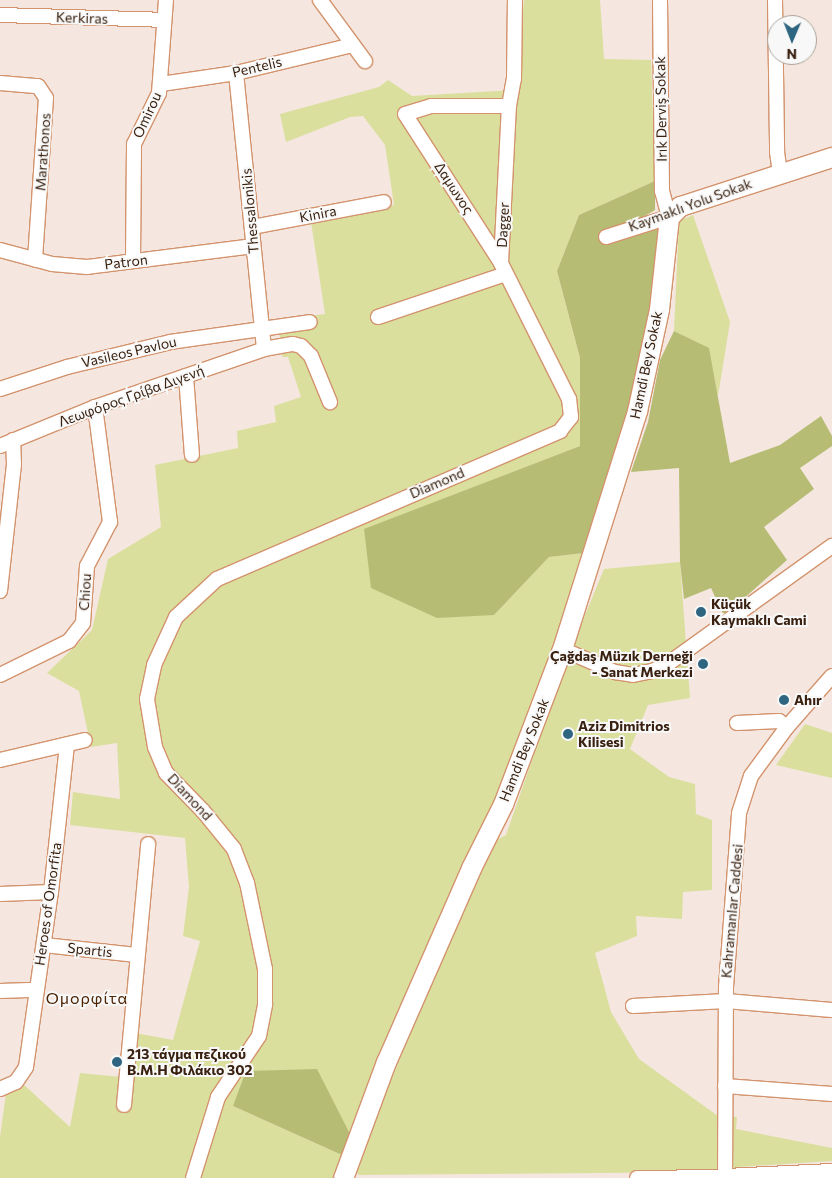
<!DOCTYPE html>
<html>
<head>
<meta charset="utf-8">
<style>
	body { margin:0 }
	#map { position:relative; width:832px; height:1178px; overflow:hidden; background:#f5e7df; font-family:Commissioner,sans-serif }
	div>[style] { position:absolute }
	.green>* { inset:0; background:#dadf9e }
	.forest>* { inset:0; background:#b7bc75 }
	.roads { filter:drop-shadow(1px 0 #d3936d) drop-shadow(-1px 0 #d3936d) drop-shadow(0 1px #d3936d) drop-shadow(0 -1px #d3936d) }
	.street>* { height:14px; margin:-7px; padding:0 7px; transform-origin:7px; border-radius:7px; background:#fff }
	.secondary>* { height:19px; margin:-9.5px; padding:0 9.5px; transform-origin:9.5px; border-radius:9.5px; background:#fff }
	.dots>* { width:14px; height:14px; translate:-50% -50%; box-sizing:border-box; border:2px solid #f7f8f7; border-radius:50% }
	span { translate:-50% -50%; white-space:nowrap; text-align:center; line-height:1.15; -webkit-text-stroke:4px #f7f8f7; paint-order:stroke }
	.street-label { font-size:14px; color:#392010 }
	.poi-label { font-size:14px; color:#392010; font-weight:700 }
	.left { translate:0 -50%; text-align:left }
	.right { translate:-100% -50%; text-align:right }
	.quarter-label { font-size:16px; color:#4d2304; letter-spacing:1px }
	.north { position:absolute; left:767px; top:15px; width:50px; height:50px; box-sizing:border-box; background:#f7f8f7; border:1px solid #aba29b; border-radius:50%; rotate:181deg; font-size:14px; font-weight:700; line-height:20px; text-align:center; color:#392010 }
	.north::after { content:''; display:block; margin:auto; width:18px; height:22px; background:#2e6580; clip-path:polygon(50% 0,100% 100%,50% 72%,0 100%) }
</style>
</head>
<body>
<div id="map">
	<div class="green">
		<div style="clip-path:polygon(524px 0,600px 0,604px 59px,651px 60px,655px 181px,579px 215px,557px 271px,580px 358px,580px 446px,364px 530px,494px 615px,549px 557px,584px 553px,529px 723px,350px 1134px,233px 1106px,342px 1155px,333px 1178px,0 1178px,0 1137px,6px 1093px,22px 1083px,70px 1127px,80px 1073px,131px 1078px,135px 1033px,173px 1040px,200px 941px,183px 936px,189px 887px,185px 838px,70px 825px,73px 792px,120px 799px,117px 743px,91px 747px,79px 691px,47px 673px,92px 630px,108px 559px,161px 527px,155px 465px,238px 448px,237px 431px,276px 422px,274px 406px,301px 397px,288px 357px,282px 357px,278px 320px,325px 314px,311px 222px,394px 205px,385px 145px,363px 116px,350px 117px,286px 142px,280px 114px,379px 87px,388px 80px,412px 96px,516px 90px)"></div>
		<div style="clip-path:polygon(693px 215px,730px 322px,718px 396px,708px 348px,674px 331px,679px 221px)"></div>
		<div style="clip-path:polygon(680px 562px,690px 698px,648px 705px,630px 749px,669px 777px,695px 784px,696px 814px,712px 820px,712px 890px,683px 892px,682px 919px,636px 916px,637px 936px,595px 953px,611px 1012px,639px 1059px,718px 1116px,737px 1117px,736px 1129px,832px 1148px,832px 1161px,737px 1167px,719px 1172px,359px 1175px,354px 1170px,477px 872px,491px 843px,506px 835px,567px 659px,604px 569px)"></div>
		<div style="clip-path:polygon(805px 724px,832px 733px,832px 778px,776px 765px)"></div>
	</div>
	<div class="forest">
		<div style="clip-path:polygon(655px 181px,655px 210px,640px 219px,643px 227px,660px 223px,658px 266px,619px 460px,584px 553px,549px 557px,494px 615px,437px 618px,371px 588px,364px 529px,580px 446px,580px 358px,557px 271px,579px 215px)"></div>
		<div style="clip-path:polygon(674px 331px,709px 348px,730px 463px,780px 445px,821px 416px,832px 436px,832px 446px,800px 468px,814px 489px,764px 527px,787px 560px,724px 616px,711px 588px,684px 599px,680px 562px,679px 468px,631px 472px,648px 422px,660px 360px)"></div>
		<div style="clip-path:polygon(317px 1069px,350px 1134px,342px 1155px,233px 1106px,246px 1071px)"></div>
	</div>
	<div class="roads">
		<div class="street">
			<div style="left:320px;top:0;width:76px;rotate:53.6deg"></div>
			<div style="left:775px;top:0;width:152px;rotate:89.2deg"></div>
			<div style="left:777px;top:152px;width:21px;rotate:82deg"></div>
			<div style="left:0;top:15px;width:164px;rotate:1.7deg"></div>
			<div style="left:236px;top:73px;width:277px;rotate:84.2deg"></div>
			<div style="left:0;top:83px;width:38px;rotate:5deg"></div>
			<div style="left:38px;top:86px;width:14px;rotate:56deg"></div>
			<div style="left:46px;top:98px;width:162px;rotate:93.9deg"></div>
			<div style="left:161px;top:84px;width:76px;rotate:-8.3deg"></div>
			<div style="left:236px;top:73px;width:120px;rotate:-13.5deg"></div>
			<div style="left:252px;top:227px;width:134px;rotate:-10.7deg"></div>
			<div style="left:606px;top:237px;width:66px;rotate:-17.6deg"></div>
			<div style="left:669px;top:217px;width:27px;rotate:-105deg"></div>
			<div style="left:662px;top:191px;width:191px;rotate:-90.6deg"></div>
			<div style="left:0;top:250px;width:54px;rotate:15.1deg"></div>
			<div style="left:52px;top:264px;width:35px;rotate:5deg"></div>
			<div style="left:87px;top:267px;width:167px;rotate:-7.2deg"></div>
			<div style="left:133px;top:261px;width:117px;rotate:-89.5deg"></div>
			<div style="left:134px;top:144px;width:57px;rotate:-63.9deg"></div>
			<div style="left:159px;top:93px;width:93px;rotate:-85.7deg"></div>
			<div style="left:501px;top:263px;width:177px;rotate:-122.8deg"></div>
			<div style="left:405px;top:114px;width:27px;rotate:-17deg"></div>
			<div style="left:431px;top:106px;width:78px"></div>
			<div style="left:378px;top:317px;width:135px;rotate:-18.6deg"></div>
			<div style="left:186px;top:376px;width:79px;rotate:85.7deg"></div>
			<div style="left:0;top:389px;width:71px;rotate:-18.2deg"></div>
			<div style="left:67px;top:367px;width:106px;rotate:-13.6deg"></div>
			<div style="left:170px;top:342px;width:141px;rotate:-8.1deg"></div>
			<div style="left:0;top:446px;width:103px;rotate:-22.3deg"></div>
			<div style="left:95px;top:407px;width:179px;rotate:-18.9deg"></div>
			<div style="left:264px;top:349px;width:29px;rotate:-10deg"></div>
			<div style="left:293px;top:344px;width:8px;rotate:14deg"></div>
			<div style="left:301px;top:346px;width:14px;rotate:45deg"></div>
			<div style="left:311px;top:356px;width:50px;rotate:67.6deg"></div>
			<div style="left:0;top:591px;width:127px;rotate:-83.7deg"></div>
			<div style="left:14px;top:465px;width:25px;rotate:-92deg"></div>
			<div style="left:562px;top:649px;width:58px;rotate:23.5deg"></div>
			<div style="left:615px;top:672px;width:18px;rotate:9deg"></div>
			<div style="left:633px;top:675px;width:19px;rotate:-12deg"></div>
			<div style="left:652px;top:671px;width:19px;rotate:-25deg"></div>
			<div style="left:669px;top:663px;width:201px;rotate:-35.7deg"></div>
			<div style="left:0;top:675px;width:77px;rotate:-26.2deg"></div>
			<div style="left:69px;top:641px;width:23px;rotate:-52deg"></div>
			<div style="left:83px;top:623px;width:57px;rotate:-86deg"></div>
			<div style="left:87px;top:566px;width:50px;rotate:-62.4deg"></div>
			<div style="left:110px;top:522px;width:116px;rotate:-97.4deg"></div>
			<div style="left:737px;top:723px;width:42px;rotate:-2.7deg"></div>
			<div style="left:779px;top:721px;width:10px;rotate:37deg"></div>
			<div style="left:0;top:760px;width:87px;rotate:-13.2deg"></div>
			<div style="left:0;top:894px;width:51px;rotate:-2.2deg"></div>
			<div style="left:44px;top:945px;width:93px;rotate:6.2deg"></div>
			<div style="left:0;top:991px;width:36px;rotate:-2deg"></div>
			<div style="left:633px;top:1006px;width:93px;rotate:-3.1deg"></div>
			<div style="left:726px;top:1001px;width:106px;rotate:4.9deg"></div>
			<div style="left:725px;top:1086px;width:107px;rotate:4.3deg"></div>
			<div style="left:0;top:1089px;width:17px;rotate:-24deg"></div>
			<div style="left:16px;top:1082px;width:18px;rotate:-56deg"></div>
			<div style="left:26px;top:1067px;width:177px;rotate:-81.9deg"></div>
			<div style="left:51px;top:892px;width:148px;rotate:-83.8deg"></div>
			<div style="left:124px;top:1105px;width:262px;rotate:-84.7deg"></div>
			<div style="left:193px;top:1178px;width:85px;rotate:-72.8deg"></div>
			<div style="left:218px;top:1097px;width:73px;rotate:-56.1deg"></div>
			<div style="left:259px;top:1036px;width:33px;rotate:-79deg"></div>
			<div style="left:265px;top:1004px;width:35px;rotate:-90deg"></div>
			<div style="left:265px;top:969px;width:88px;rotate:-101.8deg"></div>
			<div style="left:247px;top:883px;width:36px;rotate:-111deg"></div>
			<div style="left:234px;top:849px;width:49px;rotate:-129.2deg"></div>
			<div style="left:203px;top:811px;width:53px;rotate:-134.2deg"></div>
			<div style="left:166px;top:773px;width:28px;rotate:-113deg"></div>
			<div style="left:155px;top:747px;width:49px;rotate:-99.5deg"></div>
			<div style="left:147px;top:699px;width:35px;rotate:-78deg"></div>
			<div style="left:154px;top:665px;width:53px;rotate:-65.4deg"></div>
			<div style="left:176px;top:617px;width:56px;rotate:-42.8deg"></div>
			<div style="left:217px;top:579px;width:374px;rotate:-23.3deg"></div>
			<div style="left:560px;top:431px;width:18px;rotate:-52deg"></div>
			<div style="left:571px;top:417px;width:18px;rotate:-96deg"></div>
			<div style="left:569px;top:399px;width:152px;rotate:-116.6deg"></div>
			<div style="left:501px;top:263px;width:157px;rotate:-87.1deg"></div>
			<div style="left:509px;top:106px;width:27px;rotate:-80deg"></div>
			<div style="left:514px;top:79px;width:79px;rotate:-89.3deg"></div>
			<div style="left:637px;top:1178px;width:88px;rotate:-0.7deg"></div>
			<div style="left:725px;top:1177px;width:190px;rotate:-89.7deg"></div>
			<div style="left:726px;top:987px;width:174px;rotate:-85.7deg"></div>
			<div style="left:739px;top:813px;width:39px;rotate:-72deg"></div>
			<div style="left:751px;top:776px;width:61px;rotate:-53.7deg"></div>
			<div style="left:787px;top:727px;width:68px;rotate:-48.6deg"></div>
		</div>
		<div class="secondary">
			<div style="left:343px;top:1178px;width:124px;rotate:-69.7deg"></div>
			<div style="left:386px;top:1062px;width:212px;rotate:-66.3deg"></div>
			<div style="left:471px;top:868px;width:72px;rotate:-63.4deg"></div>
			<div style="left:503px;top:804px;width:166px;rotate:-69.2deg"></div>
			<div style="left:562px;top:649px;width:250px;rotate:-72.5deg"></div>
			<div style="left:637px;top:411px;width:104px;rotate:-77.8deg"></div>
			<div style="left:659px;top:309px;width:93px;rotate:-83.8deg"></div>
			<div style="left:669px;top:217px;width:16px;rotate:-45deg"></div>
			<div style="left:680px;top:206px;width:160px;rotate:-17.9deg"></div>
			<div style="left:725px;top:1178px;width:107px;rotate:-2.7deg"></div>
		</div>
	</div>
	<div class="dots">
		<div style="left:701px;top:612px;background:#2e6580"></div>
		<div style="left:703px;top:664px;background:#2e6580"></div>
		<div style="left:784px;top:700px;background:#2e6580"></div>
		<div style="left:568px;top:734px;background:#2e6580"></div>
		<div style="left:117px;top:1062px;background:#2e6580"></div>
	</div>
	<div class="street-label">
		<span style="left:82px;top:18px;rotate:2deg">Kerkiras</span>
		<span style="left:257px;top:67px;rotate:-13deg">Pentelis</span>
		<span style="left:661px;top:109px;rotate:-91deg">Irık Derviş Sokak</span>
		<span style="left:147px;top:115px;rotate:-65deg">Omirou</span>
		<span style="left:43px;top:152px;rotate:-86deg">Marathonos</span>
		<span style="left:454px;top:188px;rotate:57deg">Δαμωνος</span>
		<span style="left:690px;top:205px;rotate:-20deg">Kaymaklı Yolu Sokak</span>
		<span style="left:250px;top:211px;rotate:-95deg">Thessalonikis</span>
		<span style="left:318px;top:214px;rotate:-11deg">Kinira</span>
		<span style="left:503px;top:225px;rotate:-87deg">Dagger</span>
		<span style="left:126px;top:262px;rotate:-7deg">Patron</span>
		<span style="left:129px;top:352px;rotate:-13deg">Vasileos Pavlou</span>
		<span style="left:646px;top:365px;rotate:-78deg">Hamdi Bey Sokak</span>
		<span style="left:131px;top:396px;rotate:-20deg">Λεωφόρος Γρίβα Διγενή</span>
		<span style="left:437px;top:483px;rotate:-23deg">Diamond</span>
		<span style="left:85px;top:592px;rotate:-86deg">Chiou</span>
		<span style="left:524px;top:750px;rotate:-68deg">Hamdi Bey Sokak</span>
		<span style="left:190px;top:797px;rotate:47deg">Diamond</span>
		<span style="left:48px;top:904px;rotate:-82deg">Heroes of Omorfita</span>
		<span style="left:732px;top:911px;rotate:-85deg">Kahramanlar Caddesi</span>
		<span style="left:90px;top:950px;rotate:6deg">Spartis</span>
	</div>
	<div class="poi-label">
		<span class="left" style="left:711px;top:612px">Küçük<br>Kaymaklı Cami</span>
		<span class="right" style="left:693px;top:664px">Çağdaş Müzık Derneği<br>- Sanat Merkezi</span>
		<span class="left" style="left:794px;top:700px">Ahır</span>
		<span class="left" style="left:578px;top:734px">Aziz Dimitrios<br>Kilisesi</span>
		<span class="left" style="left:127px;top:1062px">213 τάγμα πεζικού<br>B.M.H Φιλάκιο 302</span>
	</div>
	<div class="quarter-label">
		<span style="left:87px;top:998px">Ομορφίτα</span>
	</div>
	<div class="north">N</div>
</div>
</body>
</html>
